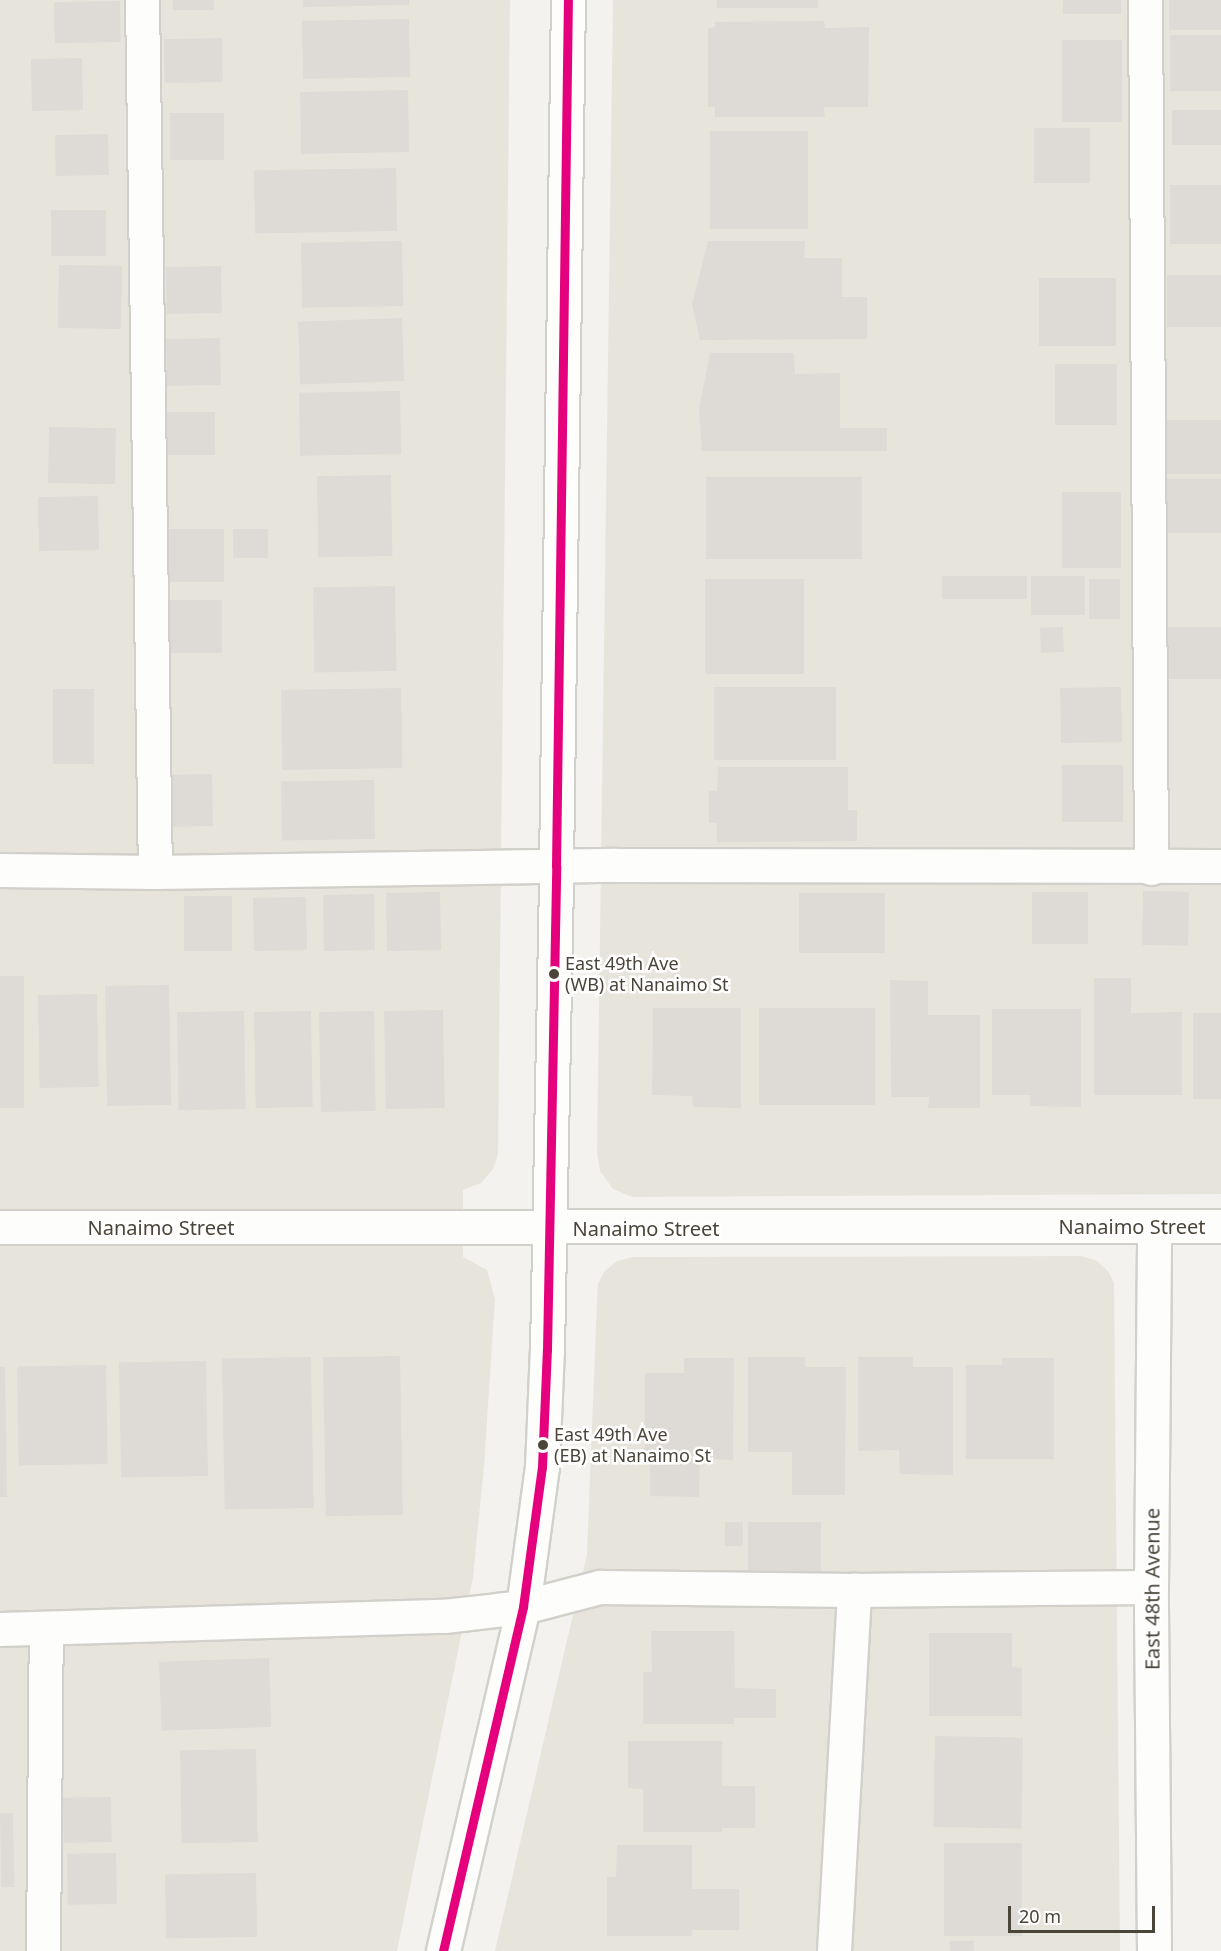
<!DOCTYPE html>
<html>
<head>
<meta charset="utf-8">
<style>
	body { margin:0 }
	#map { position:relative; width:1221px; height:1951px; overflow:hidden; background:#f4f2ee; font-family:"Noto Sans",sans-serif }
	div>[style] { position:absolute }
	.residential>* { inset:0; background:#e7e4dc }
	.building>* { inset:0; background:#dedbd6; transform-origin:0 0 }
	.roads { filter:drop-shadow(2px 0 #d2d0cb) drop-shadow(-2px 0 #d2d0cb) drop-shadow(0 2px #d2d0cb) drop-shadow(0 -2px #d2d0cb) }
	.minor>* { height:33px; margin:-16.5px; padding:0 16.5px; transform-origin:16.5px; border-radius:16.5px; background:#fdfdfc }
	.bus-1>* { height:9px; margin:-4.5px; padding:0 4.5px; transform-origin:4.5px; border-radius:4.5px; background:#e5007d }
	.dots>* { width:16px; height:16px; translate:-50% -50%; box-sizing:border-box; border:3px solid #fff; border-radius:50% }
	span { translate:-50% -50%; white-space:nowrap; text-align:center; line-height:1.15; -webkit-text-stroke:5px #fff; paint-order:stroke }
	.bus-label { font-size:18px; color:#4b4439 }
	.left { translate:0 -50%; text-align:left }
	.street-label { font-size:20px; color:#4b4439 }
	.scale { position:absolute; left:1008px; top:1906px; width:147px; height:27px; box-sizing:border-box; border:3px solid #4b4439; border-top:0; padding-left:8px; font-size:18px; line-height:21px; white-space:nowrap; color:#4b4439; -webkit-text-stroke:4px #fff; paint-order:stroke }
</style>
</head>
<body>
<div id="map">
	<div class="residential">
		<div style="clip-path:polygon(0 0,510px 0,498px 1154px,493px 1169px,481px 1183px,463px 1190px,463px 1257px,487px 1270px,495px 1299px,484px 1466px,473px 1577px,397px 1951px,0 1951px)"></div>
		<div style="clip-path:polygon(613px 0,1221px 0,1221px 1194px,632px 1197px,613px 1189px,600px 1171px,597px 1152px)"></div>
		<div style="clip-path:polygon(1081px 1256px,1097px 1261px,1108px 1271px,1114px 1283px,1120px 1951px,495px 1951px,587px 1554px,597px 1300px,598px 1284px,604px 1272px,617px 1261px,633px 1257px)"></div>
	</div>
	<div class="building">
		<div style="left:173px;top:0;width:41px;height:10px"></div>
		<div style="clip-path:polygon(303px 0,409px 0,409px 5px,303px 7px)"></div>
		<div style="left:717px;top:0;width:101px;height:8px"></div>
		<div style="left:1063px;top:0;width:58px;height:14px"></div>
		<div style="left:1169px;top:0;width:52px;height:30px"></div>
		<div style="left:120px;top:1px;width:41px;height:66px;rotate:89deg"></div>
		<div style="left:409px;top:19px;width:58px;height:107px;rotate:89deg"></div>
		<div style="clip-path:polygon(824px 21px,825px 28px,869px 27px,868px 107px,824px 107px,825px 117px,715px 117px,715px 107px,708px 107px,708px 28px,715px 27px,715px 22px)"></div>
		<div style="left:1170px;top:35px;width:51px;height:56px"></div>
		<div style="left:222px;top:38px;width:44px;height:58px;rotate:89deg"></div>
		<div style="left:1062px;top:40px;width:60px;height:82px"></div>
		<div style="left:82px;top:58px;width:52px;height:51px;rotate:89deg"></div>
		<div style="left:408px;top:90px;width:62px;height:108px;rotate:89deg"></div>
		<div style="left:1172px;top:110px;width:49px;height:35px"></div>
		<div style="left:224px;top:113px;width:47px;height:54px;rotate:90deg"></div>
		<div style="left:1034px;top:128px;width:56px;height:55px"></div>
		<div style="left:710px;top:131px;width:98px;height:98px"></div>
		<div style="left:108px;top:134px;width:41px;height:53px;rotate:89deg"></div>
		<div style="left:396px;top:168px;width:63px;height:142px;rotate:89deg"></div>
		<div style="left:1170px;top:185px;width:51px;height:59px"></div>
		<div style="left:51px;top:210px;width:55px;height:46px"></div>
		<div style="left:402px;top:241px;width:65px;height:101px;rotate:89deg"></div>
		<div style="clip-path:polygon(708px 241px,805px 241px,804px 258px,842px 258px,842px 297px,867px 297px,867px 339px,700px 340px,692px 304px)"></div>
		<div style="left:59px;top:265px;width:63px;height:63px;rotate:1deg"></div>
		<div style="left:221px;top:266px;width:47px;height:55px;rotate:89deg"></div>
		<div style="left:1221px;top:275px;width:52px;height:54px;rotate:90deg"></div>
		<div style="left:1116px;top:278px;width:68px;height:77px;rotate:90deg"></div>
		<div style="left:402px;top:318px;width:63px;height:104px;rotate:88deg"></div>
		<div style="left:220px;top:338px;width:47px;height:54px;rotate:89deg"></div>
		<div style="clip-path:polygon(710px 353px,794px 353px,795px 374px,840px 373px,840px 428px,887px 428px,887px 451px,702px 451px,699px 409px)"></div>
		<div style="left:1055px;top:364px;width:62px;height:61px"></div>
		<div style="left:400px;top:391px;width:63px;height:101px;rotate:89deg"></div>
		<div style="left:163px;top:412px;width:52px;height:43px"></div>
		<div style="left:1166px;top:420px;width:55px;height:54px"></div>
		<div style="left:49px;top:427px;width:67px;height:56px;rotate:1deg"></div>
		<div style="left:391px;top:475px;width:81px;height:74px;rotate:89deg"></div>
		<div style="left:706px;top:477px;width:156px;height:82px"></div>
		<div style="left:1165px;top:479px;width:56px;height:54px"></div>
		<div style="left:1062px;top:492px;width:59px;height:76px"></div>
		<div style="left:98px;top:496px;width:54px;height:60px;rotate:89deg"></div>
		<div style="left:164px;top:529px;width:60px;height:53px"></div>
		<div style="left:268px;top:529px;width:29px;height:35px;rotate:90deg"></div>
		<div style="left:1027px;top:576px;width:23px;height:85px;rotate:90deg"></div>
		<div style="left:1031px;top:576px;width:54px;height:39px"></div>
		<div style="left:705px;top:579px;width:99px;height:95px"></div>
		<div style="left:1089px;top:579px;width:31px;height:40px"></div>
		<div style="left:395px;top:586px;width:85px;height:82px;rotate:89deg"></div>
		<div style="left:222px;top:600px;width:53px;height:62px;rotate:90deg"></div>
		<div style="left:1063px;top:627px;width:25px;height:23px;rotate:88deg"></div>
		<div style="left:1221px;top:627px;width:52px;height:54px;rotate:90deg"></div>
		<div style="left:714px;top:687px;width:122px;height:73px"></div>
		<div style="left:1121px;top:687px;width:55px;height:61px;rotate:89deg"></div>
		<div style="left:401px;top:688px;width:80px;height:120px;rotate:89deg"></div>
		<div style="left:53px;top:689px;width:41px;height:75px"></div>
		<div style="left:1123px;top:765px;width:57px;height:61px;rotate:90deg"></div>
		<div style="clip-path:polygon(718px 767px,848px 767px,848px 810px,857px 810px,857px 841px,717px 842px,717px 823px,709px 823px,709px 791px,717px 791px)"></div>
		<div style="left:212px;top:774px;width:52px;height:58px;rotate:89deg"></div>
		<div style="left:374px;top:780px;width:59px;height:93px;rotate:89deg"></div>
		<div style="left:1143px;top:891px;width:46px;height:54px;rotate:1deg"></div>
		<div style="left:440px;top:892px;width:58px;height:54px;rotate:89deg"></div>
		<div style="left:1088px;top:892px;width:52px;height:56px;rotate:90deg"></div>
		<div style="left:799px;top:893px;width:86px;height:60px"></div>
		<div style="left:374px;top:894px;width:56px;height:51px;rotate:89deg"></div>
		<div style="left:184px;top:896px;width:48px;height:55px"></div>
		<div style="left:306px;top:897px;width:53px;height:53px;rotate:89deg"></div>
		<div style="left:0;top:976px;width:24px;height:132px"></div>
		<div style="clip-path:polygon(1094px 978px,1131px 978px,1131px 1013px,1182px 1012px,1182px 1095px,1094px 1095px)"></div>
		<div style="clip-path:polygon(890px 980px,928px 981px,928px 1015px,980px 1015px,980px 1108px,928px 1108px,929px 1097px,891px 1097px)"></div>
		<div style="left:169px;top:985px;width:120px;height:64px;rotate:89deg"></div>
		<div style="left:97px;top:994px;width:93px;height:59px;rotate:89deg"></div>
		<div style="clip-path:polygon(653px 1008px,741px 1008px,741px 1108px,693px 1107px,692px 1096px,652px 1095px)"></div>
		<div style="left:759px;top:1008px;width:116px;height:97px"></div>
		<div style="clip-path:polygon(992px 1009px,1081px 1009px,1081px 1107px,1030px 1106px,1030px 1095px,992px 1095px)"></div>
		<div style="left:443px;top:1010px;width:98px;height:59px;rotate:89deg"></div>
		<div style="left:244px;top:1011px;width:98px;height:67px;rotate:89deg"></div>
		<div style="left:311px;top:1011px;width:96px;height:57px;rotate:89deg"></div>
		<div style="left:374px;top:1011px;width:100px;height:55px;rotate:89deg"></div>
		<div style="left:1193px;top:1013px;width:28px;height:86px"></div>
		<div style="left:400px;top:1356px;width:159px;height:77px;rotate:89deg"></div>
		<div style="left:311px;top:1357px;width:151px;height:89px;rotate:89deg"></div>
		<div style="clip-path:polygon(748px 1357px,805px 1357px,806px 1367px,846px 1367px,845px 1495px,792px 1495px,792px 1452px,748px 1452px)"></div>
		<div style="clip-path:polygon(858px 1357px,913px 1357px,913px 1367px,953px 1367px,953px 1475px,900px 1474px,899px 1450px,858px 1451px)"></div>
		<div style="clip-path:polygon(684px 1358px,734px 1358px,733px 1460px,700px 1459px,699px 1497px,650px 1496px,650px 1460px,645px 1460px,645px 1373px,684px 1373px)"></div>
		<div style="clip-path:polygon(1002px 1358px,1054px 1358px,1054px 1459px,966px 1459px,966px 1365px,1002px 1365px)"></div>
		<div style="left:206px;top:1361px;width:115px;height:87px;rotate:89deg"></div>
		<div style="left:106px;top:1365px;width:99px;height:89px;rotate:89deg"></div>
		<div style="clip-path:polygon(0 1367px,5px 1367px,7px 1497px,0 1497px)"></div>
		<div style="left:725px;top:1522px;width:18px;height:24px"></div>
		<div style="left:748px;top:1522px;width:73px;height:52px"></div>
		<div style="clip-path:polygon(651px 1631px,734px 1631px,735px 1688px,776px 1689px,776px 1718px,734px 1718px,734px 1724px,643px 1724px,643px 1672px,652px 1672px)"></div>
		<div style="clip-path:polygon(929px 1633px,1012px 1633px,1012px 1667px,1022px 1668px,1022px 1716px,929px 1716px)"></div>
		<div style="left:269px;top:1658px;width:69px;height:110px;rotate:88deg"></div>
		<div style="left:935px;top:1736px;width:88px;height:91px;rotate:1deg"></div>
		<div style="clip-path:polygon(628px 1741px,722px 1741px,722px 1786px,755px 1786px,755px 1828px,722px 1828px,722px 1832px,643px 1832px,643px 1789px,628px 1788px)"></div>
		<div style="left:256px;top:1749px;width:93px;height:76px;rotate:89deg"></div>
		<div style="left:111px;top:1797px;width:45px;height:48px;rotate:89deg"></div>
		<div style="left:13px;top:1813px;width:74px;height:13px;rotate:89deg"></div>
		<div style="left:944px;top:1843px;width:78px;height:93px"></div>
		<div style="clip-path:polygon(617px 1845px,692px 1845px,692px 1889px,739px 1889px,739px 1930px,692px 1930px,692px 1936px,607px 1936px,607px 1877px,616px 1877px)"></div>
		<div style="left:116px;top:1853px;width:51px;height:49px;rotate:89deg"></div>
		<div style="left:256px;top:1873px;width:64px;height:91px;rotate:89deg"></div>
		<div style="left:950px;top:1941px;width:24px;height:10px"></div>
	</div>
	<div class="roads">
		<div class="minor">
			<div style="left:142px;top:0;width:872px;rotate:89.15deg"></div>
			<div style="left:1145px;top:0;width:868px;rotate:89.6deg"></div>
			<div style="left:0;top:870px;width:155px;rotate:0.7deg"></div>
			<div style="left:155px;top:872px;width:460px;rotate:-0.9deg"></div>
			<div style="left:615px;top:865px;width:606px;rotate:0.09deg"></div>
			<div style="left:0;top:1227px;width:1221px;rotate:-0.05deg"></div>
			<div style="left:0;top:1629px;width:444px;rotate:-1.7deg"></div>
			<div style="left:444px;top:1616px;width:80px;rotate:-6.5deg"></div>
			<div style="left:523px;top:1607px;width:80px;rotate:-14.6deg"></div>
			<div style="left:600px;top:1587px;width:254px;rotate:0.7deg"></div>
			<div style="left:854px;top:1590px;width:297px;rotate:-0.6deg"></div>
			<div style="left:43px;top:1951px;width:322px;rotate:-89.5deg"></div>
			<div style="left:443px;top:1951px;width:353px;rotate:-76.9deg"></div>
			<div style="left:523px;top:1607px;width:141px;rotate:-82.3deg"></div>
			<div style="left:542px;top:1467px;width:117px;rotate:-87.6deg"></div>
			<div style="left:547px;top:1350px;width:484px;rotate:-88.9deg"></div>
			<div style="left:556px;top:866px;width:866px;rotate:-89.21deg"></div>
			<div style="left:834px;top:1951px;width:362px;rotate:-86.8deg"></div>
			<div style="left:1154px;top:1951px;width:364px;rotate:-90.5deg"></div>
			<div style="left:1151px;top:1587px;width:361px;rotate:-89.5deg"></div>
		</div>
	</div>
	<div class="bus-1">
		<div style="left:443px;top:1951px;width:353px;rotate:-76.9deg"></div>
		<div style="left:523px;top:1607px;width:141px;rotate:-82.3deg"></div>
		<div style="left:542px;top:1467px;width:117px;rotate:-87.6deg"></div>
		<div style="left:547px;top:1350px;width:484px;rotate:-88.9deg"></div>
		<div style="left:556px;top:866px;width:866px;rotate:-89.21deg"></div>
	</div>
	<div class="dots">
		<div style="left:554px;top:974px;background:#4b4439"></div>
		<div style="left:543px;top:1445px;background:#4b4439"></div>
	</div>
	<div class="bus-label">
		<span class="left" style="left:565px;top:974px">East 49th Ave<br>(WB) at Nanaimo St</span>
		<span class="left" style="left:554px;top:1445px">East 49th Ave<br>(EB) at Nanaimo St</span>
	</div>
	<div class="street-label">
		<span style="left:1132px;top:1226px">Nanaimo Street</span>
		<span style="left:161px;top:1227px">Nanaimo Street</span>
		<span style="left:646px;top:1228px">Nanaimo Street</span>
		<span style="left:1152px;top:1589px;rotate:-90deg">East 48th Avenue</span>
	</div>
	<div class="scale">20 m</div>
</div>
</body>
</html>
